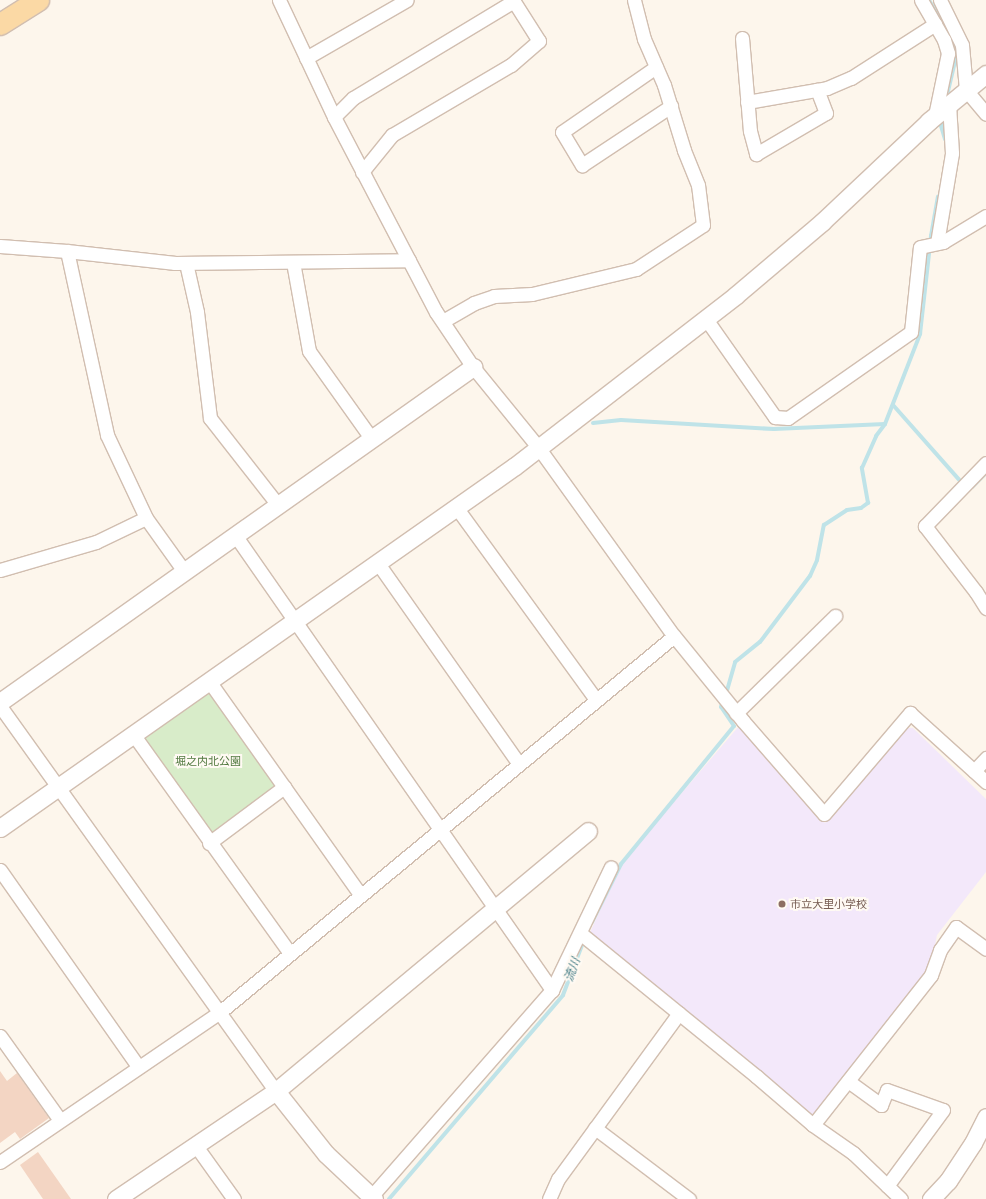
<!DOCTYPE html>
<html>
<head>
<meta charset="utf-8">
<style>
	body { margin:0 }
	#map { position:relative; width:986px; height:1199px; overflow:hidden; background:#fdf6ec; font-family:"DM Sans","Noto Sans JP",sans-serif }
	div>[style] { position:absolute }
	.education>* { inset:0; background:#f3e8fa }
	.green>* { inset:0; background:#d8ecc9; transform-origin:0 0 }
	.stream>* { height:4px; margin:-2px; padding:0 2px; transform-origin:2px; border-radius:2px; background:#bfe3e8 }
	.building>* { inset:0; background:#f3d5c3 }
	.roads { filter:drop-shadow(1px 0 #d1beb0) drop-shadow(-1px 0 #d1beb0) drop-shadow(0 1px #d1beb0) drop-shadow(0 -1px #d1beb0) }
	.minor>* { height:13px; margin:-6.5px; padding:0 6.5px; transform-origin:6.5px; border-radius:6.5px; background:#fff }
	.tertiary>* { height:17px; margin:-8.5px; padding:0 8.5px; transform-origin:8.5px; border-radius:8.5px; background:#fff }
	.primary>* { height:21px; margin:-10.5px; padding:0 10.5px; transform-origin:10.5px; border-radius:10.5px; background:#fbd9a5 }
	.dots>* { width:11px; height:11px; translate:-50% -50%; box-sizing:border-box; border:2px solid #fffaf3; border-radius:50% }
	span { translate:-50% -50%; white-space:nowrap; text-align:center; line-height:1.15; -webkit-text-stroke:4px #fffaf3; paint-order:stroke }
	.park-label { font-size:11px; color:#537a41 }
	.education-label { font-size:11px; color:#785e54 }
	.left { translate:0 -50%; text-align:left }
	.water-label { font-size:12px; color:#437c86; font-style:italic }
</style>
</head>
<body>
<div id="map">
	<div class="education">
		<div style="clip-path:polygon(739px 726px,825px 823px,905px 728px,913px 728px,986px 799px,986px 872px,937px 935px,931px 966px,812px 1116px,587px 939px,621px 864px)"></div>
	</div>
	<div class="green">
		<div style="left:209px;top:681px;width:130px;height:93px;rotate:55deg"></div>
	</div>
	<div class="stream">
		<div style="left:929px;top:0;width:50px;rotate:61.4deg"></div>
		<div style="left:953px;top:44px;width:13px;rotate:77deg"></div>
		<div style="left:956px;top:57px;width:44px;rotate:103.1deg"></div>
		<div style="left:943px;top:117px;width:9px;rotate:103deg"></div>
		<div style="left:941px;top:126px;width:14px;rotate:73deg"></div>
		<div style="left:893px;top:405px;width:106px;rotate:48.5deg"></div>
		<div style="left:593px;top:423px;width:28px;rotate:-6deg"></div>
		<div style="left:621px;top:420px;width:153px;rotate:3.4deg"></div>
		<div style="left:774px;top:429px;width:111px;rotate:-2.6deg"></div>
		<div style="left:885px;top:424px;width:97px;rotate:-68.7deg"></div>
		<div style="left:920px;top:334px;width:99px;rotate:-83.6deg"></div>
		<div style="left:931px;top:236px;width:40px;rotate:-80deg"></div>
		<div style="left:972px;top:487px;width:20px;rotate:-45deg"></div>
		<div style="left:726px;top:694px;width:33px;rotate:-74deg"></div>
		<div style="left:735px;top:662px;width:32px;rotate:-39deg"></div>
		<div style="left:760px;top:642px;width:83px;rotate:-52.9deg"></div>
		<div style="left:810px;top:576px;width:17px;rotate:-66deg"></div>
		<div style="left:817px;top:560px;width:36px;rotate:-79deg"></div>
		<div style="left:824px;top:525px;width:27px;rotate:-33deg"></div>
		<div style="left:847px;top:510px;width:14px;rotate:-8deg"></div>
		<div style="left:861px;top:508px;width:9px;rotate:-36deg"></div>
		<div style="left:868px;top:503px;width:36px;rotate:-100deg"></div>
		<div style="left:862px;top:468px;width:35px;rotate:-66deg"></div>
		<div style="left:876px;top:436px;width:15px;rotate:-53deg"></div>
		<div style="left:592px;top:922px;width:65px;rotate:-63.4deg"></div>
		<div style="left:621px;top:864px;width:178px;rotate:-50.7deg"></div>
		<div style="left:734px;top:726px;width:23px;rotate:-124deg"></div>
		<div style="left:721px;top:707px;width:7px;rotate:-74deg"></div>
		<div style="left:389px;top:1199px;width:268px;rotate:-49.5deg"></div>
		<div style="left:563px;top:995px;width:59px;rotate:-69.1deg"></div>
	</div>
	<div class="building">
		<div style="clip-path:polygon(0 1071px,7px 1081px,17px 1073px,49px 1118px,20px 1139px,15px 1132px,0 1143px)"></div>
		<div style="clip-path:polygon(38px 1152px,71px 1199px,43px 1199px,20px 1165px)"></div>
	</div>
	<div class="roads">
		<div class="minor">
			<div style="left:279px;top:0;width:129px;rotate:64.8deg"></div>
			<div style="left:334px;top:117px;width:220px;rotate:62.4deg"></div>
			<div style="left:436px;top:312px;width:66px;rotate:56.1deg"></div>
			<div style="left:473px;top:367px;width:103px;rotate:50.9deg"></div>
			<div style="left:538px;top:447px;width:233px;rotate:54.3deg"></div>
			<div style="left:674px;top:636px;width:109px;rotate:50.9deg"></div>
			<div style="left:743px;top:721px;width:123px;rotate:48.9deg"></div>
			<div style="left:824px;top:814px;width:133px;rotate:-49.6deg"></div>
			<div style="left:910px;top:713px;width:103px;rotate:42.2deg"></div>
			<div style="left:921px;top:0;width:46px;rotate:60.1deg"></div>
			<div style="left:944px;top:40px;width:14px;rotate:73deg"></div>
			<div style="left:948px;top:53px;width:64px;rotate:101.7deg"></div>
			<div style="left:940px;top:0;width:50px;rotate:63.9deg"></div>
			<div style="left:962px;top:45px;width:45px;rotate:84.9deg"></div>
			<div style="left:966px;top:90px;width:31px;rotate:50deg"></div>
			<div style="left:742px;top:38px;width:93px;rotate:85.1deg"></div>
			<div style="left:750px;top:131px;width:24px;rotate:75deg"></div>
			<div style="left:756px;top:154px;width:81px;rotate:-30.4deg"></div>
			<div style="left:826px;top:113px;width:25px;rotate:-111deg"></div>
			<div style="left:306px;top:58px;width:116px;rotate:-29.9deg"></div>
			<div style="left:656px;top:67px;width:114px;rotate:145.3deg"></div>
			<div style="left:562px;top:132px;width:39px;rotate:59deg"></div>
			<div style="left:582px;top:165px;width:107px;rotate:-33.5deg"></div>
			<div style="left:747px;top:102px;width:81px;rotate:-9.9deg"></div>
			<div style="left:827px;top:88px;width:26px;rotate:-23deg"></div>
			<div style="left:851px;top:78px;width:100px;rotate:-32.7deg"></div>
			<div style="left:334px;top:117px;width:27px;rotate:-45deg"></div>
			<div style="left:353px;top:98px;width:188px;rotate:-31.1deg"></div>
			<div style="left:362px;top:172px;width:48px;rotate:-51deg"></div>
			<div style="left:392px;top:135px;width:138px;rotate:-30.5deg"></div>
			<div style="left:511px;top:65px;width:37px;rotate:-41deg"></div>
			<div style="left:539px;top:41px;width:49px;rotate:-122.4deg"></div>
			<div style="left:937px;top:243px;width:91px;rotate:-80.5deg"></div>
			<div style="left:952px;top:153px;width:49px;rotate:-93.5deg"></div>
			<div style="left:0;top:246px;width:67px;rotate:4.3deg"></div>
			<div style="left:67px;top:251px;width:109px;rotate:6.3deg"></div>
			<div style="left:175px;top:263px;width:234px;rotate:-0.7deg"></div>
			<div style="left:67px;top:251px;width:188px;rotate:77.7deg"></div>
			<div style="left:107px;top:435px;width:92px;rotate:64.8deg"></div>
			<div style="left:146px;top:518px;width:65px;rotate:54.4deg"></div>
			<div style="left:293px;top:262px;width:90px;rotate:79.8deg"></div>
			<div style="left:309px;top:351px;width:107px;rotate:54.5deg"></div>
			<div style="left:186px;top:263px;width:50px;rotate:77.3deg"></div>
			<div style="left:197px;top:312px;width:107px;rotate:83deg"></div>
			<div style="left:210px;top:418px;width:110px;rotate:52deg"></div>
			<div style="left:706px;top:319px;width:120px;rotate:54.9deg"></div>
			<div style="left:775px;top:417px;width:13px;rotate:4deg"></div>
			<div style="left:788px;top:418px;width:150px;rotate:-35deg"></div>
			<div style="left:911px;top:332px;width:85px;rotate:-84deg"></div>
			<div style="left:920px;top:247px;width:24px;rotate:-12deg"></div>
			<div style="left:943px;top:242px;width:50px;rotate:-31.2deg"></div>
			<div style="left:443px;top:321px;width:36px;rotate:-30deg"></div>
			<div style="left:474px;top:303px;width:21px;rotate:-19deg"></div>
			<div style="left:494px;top:296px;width:38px;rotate:-3deg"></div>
			<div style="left:532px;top:294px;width:107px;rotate:-13.5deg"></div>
			<div style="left:636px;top:269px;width:80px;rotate:-33.3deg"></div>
			<div style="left:703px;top:225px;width:40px;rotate:-97.1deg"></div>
			<div style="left:698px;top:185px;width:38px;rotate:-112deg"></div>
			<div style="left:684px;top:150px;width:68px;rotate:-107.1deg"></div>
			<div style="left:664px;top:85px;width:50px;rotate:-113.5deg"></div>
			<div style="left:644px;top:39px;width:40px;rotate:-104.4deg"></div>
			<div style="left:986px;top:463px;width:88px;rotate:134.1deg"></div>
			<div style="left:925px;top:526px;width:83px;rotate:52.3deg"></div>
			<div style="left:976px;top:592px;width:19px;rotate:58deg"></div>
			<div style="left:456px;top:507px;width:238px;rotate:54deg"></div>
			<div style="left:235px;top:535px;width:555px;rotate:55.13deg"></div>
			<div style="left:377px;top:562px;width:247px;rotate:54.9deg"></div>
			<div style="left:0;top:570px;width:100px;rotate:-16.3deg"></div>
			<div style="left:96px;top:542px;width:55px;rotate:-25.6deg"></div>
			<div style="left:209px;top:681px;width:261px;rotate:54.7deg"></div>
			<div style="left:0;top:706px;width:474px;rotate:54.4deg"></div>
			<div style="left:736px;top:713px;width:139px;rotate:-44.4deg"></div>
			<div style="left:133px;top:734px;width:269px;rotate:54.4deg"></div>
			<div style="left:974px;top:771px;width:18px;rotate:-47deg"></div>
			<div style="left:209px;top:843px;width:94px;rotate:-36.7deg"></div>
			<div style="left:0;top:870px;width:240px;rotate:54.9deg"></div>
			<div style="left:580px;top:933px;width:227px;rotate:39.1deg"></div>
			<div style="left:756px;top:1076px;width:75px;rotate:40.7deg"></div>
			<div style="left:813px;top:1125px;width:49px;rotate:35deg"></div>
			<div style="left:853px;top:1153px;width:66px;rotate:43.8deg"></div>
			<div style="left:0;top:1036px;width:103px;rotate:54.5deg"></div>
			<div style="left:848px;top:1081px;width:41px;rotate:36deg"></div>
			<div style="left:881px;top:1105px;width:16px;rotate:-68deg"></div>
			<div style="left:887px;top:1090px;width:59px;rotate:19.7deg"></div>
			<div style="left:943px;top:1110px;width:94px;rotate:126.4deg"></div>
			<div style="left:813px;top:1125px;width:191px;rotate:-51.8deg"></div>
			<div style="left:931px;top:975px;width:27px;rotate:-70deg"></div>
			<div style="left:940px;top:950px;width:28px;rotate:-55deg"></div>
			<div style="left:956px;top:927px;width:37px;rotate:36deg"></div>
			<div style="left:595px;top:1128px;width:118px;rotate:37.1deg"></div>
			<div style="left:196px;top:1146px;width:65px;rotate:54.4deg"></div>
			<div style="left:0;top:1162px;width:266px;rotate:-34.3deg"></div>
			<div style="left:220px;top:1012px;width:589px;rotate:-39.63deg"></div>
			<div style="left:369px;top:1199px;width:278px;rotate:-48.8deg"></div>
			<div style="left:552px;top:990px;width:136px;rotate:-64.4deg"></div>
			<div style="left:549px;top:1199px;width:22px;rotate:-66deg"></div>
			<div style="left:558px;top:1179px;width:205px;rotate:-53.9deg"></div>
		</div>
		<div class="tertiary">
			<div style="left:0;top:702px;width:580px;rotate:-35.31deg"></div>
			<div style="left:0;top:828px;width:629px;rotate:-35.1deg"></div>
			<div style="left:515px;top:466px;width:279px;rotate:-37.7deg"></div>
			<div style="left:736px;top:295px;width:113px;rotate:-40.3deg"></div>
			<div style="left:822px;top:222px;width:147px;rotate:-43.3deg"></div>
			<div style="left:929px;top:121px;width:74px;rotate:-39.5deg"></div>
			<div style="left:276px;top:1091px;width:80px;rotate:51.6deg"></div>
			<div style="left:326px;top:1154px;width:66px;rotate:43.2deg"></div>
			<div style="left:116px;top:1199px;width:193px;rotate:-34deg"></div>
			<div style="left:276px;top:1091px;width:406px;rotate:-39.8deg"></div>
			<div style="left:931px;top:1199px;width:25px;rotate:-47deg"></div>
			<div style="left:948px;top:1181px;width:45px;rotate:-56.7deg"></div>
			<div style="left:973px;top:1143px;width:29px;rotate:-63deg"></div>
		</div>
		<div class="primary">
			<div style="left:0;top:24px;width:45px;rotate:-32.3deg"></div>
		</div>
	</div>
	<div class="dots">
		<div style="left:782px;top:904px;background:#8d6e63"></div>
	</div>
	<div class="park-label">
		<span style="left:208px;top:761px">堀之内北公園</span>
	</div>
	<div class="education-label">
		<span class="left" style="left:790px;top:904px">市立大里小学校</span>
	</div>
	<div class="water-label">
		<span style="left:573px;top:970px;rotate:-70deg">流川</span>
	</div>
</div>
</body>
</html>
